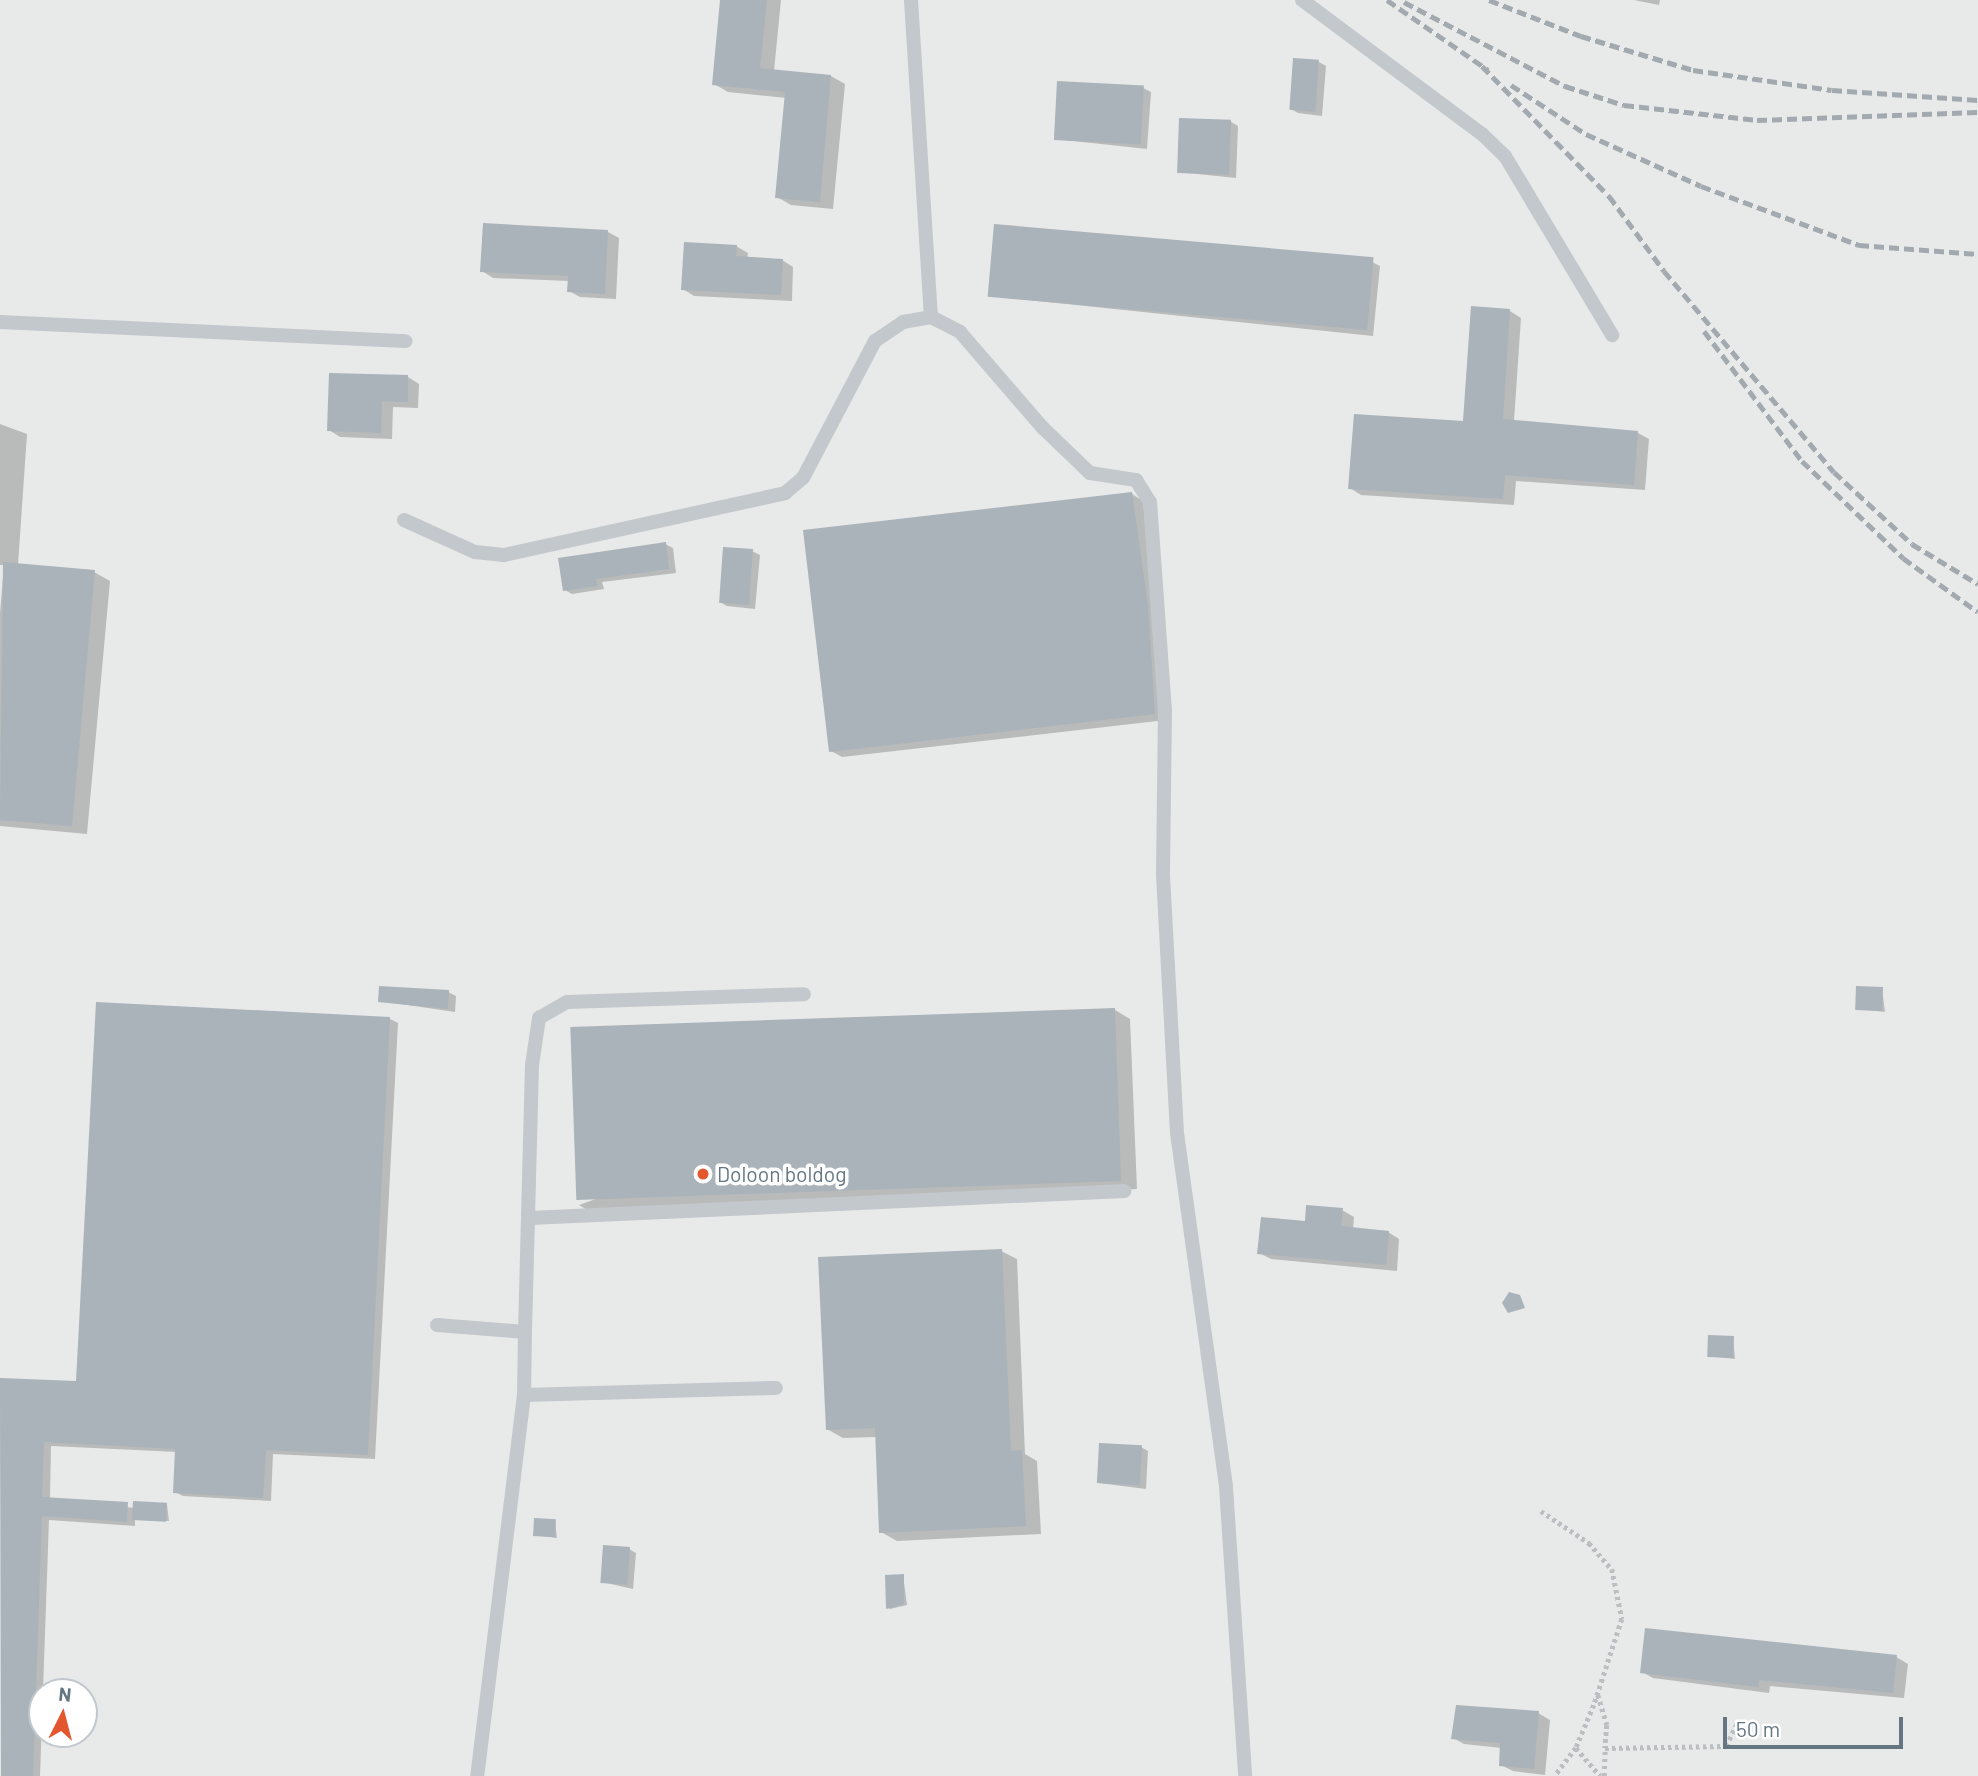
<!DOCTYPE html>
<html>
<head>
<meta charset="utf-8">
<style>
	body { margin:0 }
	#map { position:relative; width:1978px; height:1776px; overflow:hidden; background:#fafaf8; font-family:Barlow,sans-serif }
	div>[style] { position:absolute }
	.built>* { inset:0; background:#e8e9e9 }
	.shadow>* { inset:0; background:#0003 }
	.building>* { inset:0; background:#aab3b9; transform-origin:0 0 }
	.path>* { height:4.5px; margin-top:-2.25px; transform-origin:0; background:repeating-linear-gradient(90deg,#bbbfc2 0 3.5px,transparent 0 7px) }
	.service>* { height:14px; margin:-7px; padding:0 7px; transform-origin:7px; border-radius:7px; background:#c3c8cc }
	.rail>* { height:5px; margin-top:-2.5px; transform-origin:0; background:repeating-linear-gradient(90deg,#a2aab0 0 10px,transparent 0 15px) }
	.dots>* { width:19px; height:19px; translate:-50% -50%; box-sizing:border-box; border:4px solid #fff; border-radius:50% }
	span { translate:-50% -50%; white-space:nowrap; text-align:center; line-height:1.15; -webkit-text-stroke:7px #fff; paint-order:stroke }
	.poi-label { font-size:21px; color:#657683 }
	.left { translate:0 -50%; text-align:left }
	.north { position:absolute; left:28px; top:1678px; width:70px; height:70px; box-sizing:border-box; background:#fff; border:2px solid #c1c8cd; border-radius:50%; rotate:6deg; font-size:19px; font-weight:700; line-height:28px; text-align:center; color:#657683 }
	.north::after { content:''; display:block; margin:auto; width:24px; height:32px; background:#e4572e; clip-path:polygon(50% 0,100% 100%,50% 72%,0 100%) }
	.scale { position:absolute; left:1723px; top:1717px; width:180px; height:32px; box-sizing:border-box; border:4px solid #657683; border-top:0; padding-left:9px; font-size:21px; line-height:24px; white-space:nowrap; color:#657683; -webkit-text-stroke:5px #fff; paint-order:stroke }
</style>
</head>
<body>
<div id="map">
	<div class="built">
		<div style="clip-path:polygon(evenodd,0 0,1978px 0,1978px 1776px,0 1776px,0 0,42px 1692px,84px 1692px,84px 1734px,42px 1734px,42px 1692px)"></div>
	</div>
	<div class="shadow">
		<div style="clip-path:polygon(722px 0,781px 0,774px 71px,831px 76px,845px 84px,833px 209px,791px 205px,777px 197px,786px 98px,728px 92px,714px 84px)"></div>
		<div style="clip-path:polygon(1634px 0,1660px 0,1659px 5px)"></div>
		<div style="clip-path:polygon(1319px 62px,1326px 66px,1322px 116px,1298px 113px,1291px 109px)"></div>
		<div style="clip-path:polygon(1143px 88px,1151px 92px,1147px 149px,1055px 139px)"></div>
		<div style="clip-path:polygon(1231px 122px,1238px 126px,1236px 178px,1178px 172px)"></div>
		<div style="clip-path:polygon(484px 225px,608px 232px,619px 238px,616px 299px,580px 297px,569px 291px,569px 281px,493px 278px,482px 271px)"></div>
		<div style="clip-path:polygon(736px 246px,748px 253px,747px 259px,782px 260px,793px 267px,792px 301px,694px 296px,683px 289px)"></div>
		<div style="clip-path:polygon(1372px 262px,1380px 266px,1373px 336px,989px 296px)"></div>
		<div style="clip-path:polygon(1510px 311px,1521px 318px,1514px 421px,1638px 433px,1649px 439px,1645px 490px,1516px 481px,1514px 505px,1361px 495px,1350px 488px,1465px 423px)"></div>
		<div style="clip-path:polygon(408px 377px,419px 384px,418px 408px,393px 407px,392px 439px,340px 437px,329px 430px)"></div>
		<div style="clip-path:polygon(0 424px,27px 434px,18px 565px,94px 572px,110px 581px,87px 834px,0 826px,0 613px,4px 565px,0 565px)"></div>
		<div style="clip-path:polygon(1132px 494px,1143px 501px,1166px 720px,842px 757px,831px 751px)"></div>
		<div style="clip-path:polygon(665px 544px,673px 548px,676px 573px,602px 582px,604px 589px,572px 594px,565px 590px)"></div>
		<div style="clip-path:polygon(752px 551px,760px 555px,755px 609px,727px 606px,720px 602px)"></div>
		<div style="clip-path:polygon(1882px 989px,1885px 1012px,1858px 1009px)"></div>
		<div style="clip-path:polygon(448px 992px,456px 996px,455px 1012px,380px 1001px)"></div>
		<div style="clip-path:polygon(1115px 1010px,1130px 1019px,1137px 1189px,594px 1214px,579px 1205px)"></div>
		<div style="clip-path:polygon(390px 1019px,398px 1023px,375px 1459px,273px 1454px,271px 1501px,183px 1496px,175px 1492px,177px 1452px,51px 1446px,50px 1499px,135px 1508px,167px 1505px,169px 1521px,135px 1519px,135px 1526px,49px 1520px,40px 1776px,3px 1776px,0 1380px,78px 1383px)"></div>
		<div style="clip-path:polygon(1342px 1210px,1354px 1217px,1353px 1229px,1388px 1232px,1399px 1239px,1397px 1271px,1271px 1259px,1259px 1253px)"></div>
		<div style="clip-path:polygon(1001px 1251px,1017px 1259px,1025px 1454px,1037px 1461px,1041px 1534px,897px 1541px,881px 1532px,877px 1437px,843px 1438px,827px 1429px)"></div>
		<div style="clip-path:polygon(1733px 1338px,1735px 1359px,1709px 1356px)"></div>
		<div style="clip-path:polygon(1141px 1447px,1148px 1451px,1146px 1489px,1099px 1483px)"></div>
		<div style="clip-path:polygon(555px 1521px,557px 1538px,535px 1535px)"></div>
		<div style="clip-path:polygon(629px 1549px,636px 1553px,633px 1589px,602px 1582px)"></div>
		<div style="clip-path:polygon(903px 1575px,907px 1605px,890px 1609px,888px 1608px)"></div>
		<div style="clip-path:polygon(1896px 1657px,1908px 1664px,1904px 1698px,1770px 1686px,1769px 1693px,1653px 1678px,1642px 1672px)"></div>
		<div style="clip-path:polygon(1538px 1713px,1550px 1720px,1545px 1775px,1513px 1771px,1501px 1765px,1502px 1748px,1464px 1744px,1453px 1738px)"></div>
	</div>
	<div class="building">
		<div style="clip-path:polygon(720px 0,767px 0,760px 68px,831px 75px,820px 202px,775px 198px,785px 92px,712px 85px)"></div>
		<div style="left:1293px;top:58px;width:26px;height:52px;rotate:4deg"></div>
		<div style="left:1057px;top:81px;width:87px;height:59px;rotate:3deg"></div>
		<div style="left:1179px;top:118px;width:52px;height:55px;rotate:2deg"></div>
		<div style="clip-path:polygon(483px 223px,608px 230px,605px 294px,567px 292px,568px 276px,480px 272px)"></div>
		<div style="left:994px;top:224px;width:381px;height:73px;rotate:5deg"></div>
		<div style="clip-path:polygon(684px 242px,737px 245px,736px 256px,783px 259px,781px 295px,681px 290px)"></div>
		<div style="clip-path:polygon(1471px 306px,1510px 309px,1503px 419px,1638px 431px,1634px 485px,1505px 475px,1503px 499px,1348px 489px,1354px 414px,1463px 421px)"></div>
		<div style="clip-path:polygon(329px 373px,408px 375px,408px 402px,382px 401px,381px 433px,327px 431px)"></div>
		<div style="clip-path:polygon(1132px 492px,1148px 605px,1155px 714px,829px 752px,803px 530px)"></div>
		<div style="clip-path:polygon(666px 542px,669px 569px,596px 579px,597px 586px,563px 591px,558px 558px)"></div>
		<div style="left:723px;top:547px;width:30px;height:56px;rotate:4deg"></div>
		<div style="clip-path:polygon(3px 562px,95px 570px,72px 826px,0 820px)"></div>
		<div style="clip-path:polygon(379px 986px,449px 990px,448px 1009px,378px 1002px)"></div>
		<div style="left:1856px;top:986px;width:27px;height:24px;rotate:2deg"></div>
		<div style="clip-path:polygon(96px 1002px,390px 1017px,368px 1455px,266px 1450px,263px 1498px,173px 1493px,175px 1449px,44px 1442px,42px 1497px,128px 1502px,127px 1522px,42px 1516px,33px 1776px,1px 1776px,0 1378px,76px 1381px)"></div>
		<div style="left:1115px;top:1008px;width:173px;height:545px;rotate:88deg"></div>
		<div style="clip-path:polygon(1306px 1205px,1343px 1208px,1341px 1226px,1389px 1231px,1386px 1265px,1257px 1254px,1261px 1217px,1305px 1221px)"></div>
		<div style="clip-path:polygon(1002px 1249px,1011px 1451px,1022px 1450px,1026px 1526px,879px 1533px,875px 1428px,826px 1430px,818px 1257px)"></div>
		<div style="clip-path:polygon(1509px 1292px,1520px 1295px,1525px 1308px,1508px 1313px,1502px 1303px)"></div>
		<div style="left:1708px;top:1335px;width:26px;height:22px;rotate:2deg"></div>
		<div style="left:1099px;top:1443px;width:43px;height:40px;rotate:3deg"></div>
		<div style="left:133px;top:1501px;width:34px;height:19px;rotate:3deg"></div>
		<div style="left:534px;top:1518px;width:22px;height:18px;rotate:3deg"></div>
		<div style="left:603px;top:1545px;width:27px;height:38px;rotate:4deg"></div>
		<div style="clip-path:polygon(904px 1574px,904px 1604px,886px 1609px,885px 1575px)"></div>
		<div style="clip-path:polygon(1645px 1628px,1897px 1655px,1893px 1693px,1759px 1680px,1758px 1687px,1640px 1673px)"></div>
		<div style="clip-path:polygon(1456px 1705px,1539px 1711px,1534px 1769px,1499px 1766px,1500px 1743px,1451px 1739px)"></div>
	</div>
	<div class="path">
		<div style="left:1541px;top:1511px;width:58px;rotate:33.7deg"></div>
		<div style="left:1589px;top:1543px;width:35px;rotate:49deg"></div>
		<div style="left:1612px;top:1569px;width:51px;rotate:78.7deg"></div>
		<div style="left:1622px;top:1619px;width:90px;rotate:108deg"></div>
		<div style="left:1594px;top:1705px;width:47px;rotate:112.7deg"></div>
		<div style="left:1576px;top:1748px;width:35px;rotate:127deg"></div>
		<div style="left:1598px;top:1695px;width:31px;rotate:73deg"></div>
		<div style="left:1607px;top:1725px;width:23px;rotate:95deg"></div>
		<div style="left:1576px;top:1748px;width:37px;rotate:49deg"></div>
		<div style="left:1604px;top:1776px;width:28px;rotate:-88deg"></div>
		<div style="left:1605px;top:1748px;width:121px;rotate:-0.9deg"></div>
		<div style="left:1726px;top:1746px;width:25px;rotate:-64deg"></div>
	</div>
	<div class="service">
		<div style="left:911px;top:0;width:318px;rotate:86.4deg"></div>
		<div style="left:1302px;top:0;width:224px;rotate:36.7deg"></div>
		<div style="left:1482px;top:134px;width:32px;rotate:44deg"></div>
		<div style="left:1505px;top:156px;width:209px;rotate:59.1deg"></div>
		<div style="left:0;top:322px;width:406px;rotate:2.7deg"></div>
		<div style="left:404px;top:520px;width:78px;rotate:24.3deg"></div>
		<div style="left:475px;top:552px;width:29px;rotate:6deg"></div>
		<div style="left:504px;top:555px;width:288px;rotate:-12.4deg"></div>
		<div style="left:785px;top:493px;width:23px;rotate:-40deg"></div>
		<div style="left:803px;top:478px;width:155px;rotate:-62.3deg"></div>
		<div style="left:875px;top:341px;width:34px;rotate:-34deg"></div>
		<div style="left:903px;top:322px;width:28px;rotate:-10deg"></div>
		<div style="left:931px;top:317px;width:33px;rotate:27deg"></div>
		<div style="left:960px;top:332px;width:127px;rotate:49.2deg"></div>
		<div style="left:1043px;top:428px;width:65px;rotate:43.8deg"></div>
		<div style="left:1090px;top:473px;width:47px;rotate:8.7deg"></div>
		<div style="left:1136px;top:480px;width:26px;rotate:58deg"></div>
		<div style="left:1150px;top:502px;width:209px;rotate:85.9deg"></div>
		<div style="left:1165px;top:710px;width:165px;rotate:90.7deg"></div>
		<div style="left:1163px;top:875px;width:258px;rotate:86.9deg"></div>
		<div style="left:1177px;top:1133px;width:357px;rotate:82.1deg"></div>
		<div style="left:1226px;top:1487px;width:290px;rotate:86.2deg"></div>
		<div style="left:530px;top:1218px;width:595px;rotate:-2.6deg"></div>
		<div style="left:437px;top:1325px;width:88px;rotate:4.5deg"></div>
		<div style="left:525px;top:1332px;width:63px;rotate:90.9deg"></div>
		<div style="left:524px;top:1395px;width:384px;rotate:97deg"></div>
		<div style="left:525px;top:1332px;width:267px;rotate:-88.5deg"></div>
		<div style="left:532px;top:1065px;width:48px;rotate:-81.5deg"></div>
		<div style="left:539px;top:1018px;width:32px;rotate:-30deg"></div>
		<div style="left:567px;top:1002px;width:237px;rotate:-1.9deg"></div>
		<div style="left:524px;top:1395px;width:252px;rotate:-1.6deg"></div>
	</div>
	<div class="rail">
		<div style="left:1387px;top:0;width:123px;rotate:34.7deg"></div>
		<div style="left:1489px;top:0;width:99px;rotate:21.4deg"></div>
		<div style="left:1581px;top:36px;width:117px;rotate:16.9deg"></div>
		<div style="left:1693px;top:70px;width:140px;rotate:8.2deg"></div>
		<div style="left:1832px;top:90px;width:146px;rotate:3.9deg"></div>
		<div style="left:1404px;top:2px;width:182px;rotate:27.6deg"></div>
		<div style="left:1565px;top:86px;width:62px;rotate:17.9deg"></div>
		<div style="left:1624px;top:105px;width:134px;rotate:6.4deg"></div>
		<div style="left:1757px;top:120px;width:221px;rotate:-2.1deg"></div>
		<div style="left:1482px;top:66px;width:182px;rotate:45.7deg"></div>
		<div style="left:1609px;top:196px;width:93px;rotate:53.7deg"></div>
		<div style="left:1664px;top:271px;width:263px;rotate:49.8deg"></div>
		<div style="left:1834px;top:472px;width:106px;rotate:42.7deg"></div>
		<div style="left:1912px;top:544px;width:77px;rotate:31.2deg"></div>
		<div style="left:1511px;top:85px;width:90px;rotate:33.2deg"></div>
		<div style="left:1586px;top:134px;width:126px;rotate:24.3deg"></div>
		<div style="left:1701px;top:186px;width:169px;rotate:20.5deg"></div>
		<div style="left:1859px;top:245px;width:119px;rotate:4.3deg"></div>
		<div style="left:1704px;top:331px;width:163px;rotate:53deg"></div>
		<div style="left:1802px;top:461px;width:140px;rotate:43.8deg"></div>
		<div style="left:1903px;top:558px;width:92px;rotate:35.8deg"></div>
	</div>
	<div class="dots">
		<div style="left:703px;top:1174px;background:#e4572e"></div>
	</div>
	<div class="poi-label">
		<span class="left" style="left:717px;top:1174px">Doloon boldog</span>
	</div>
	<div class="north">N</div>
	<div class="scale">50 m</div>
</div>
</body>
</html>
